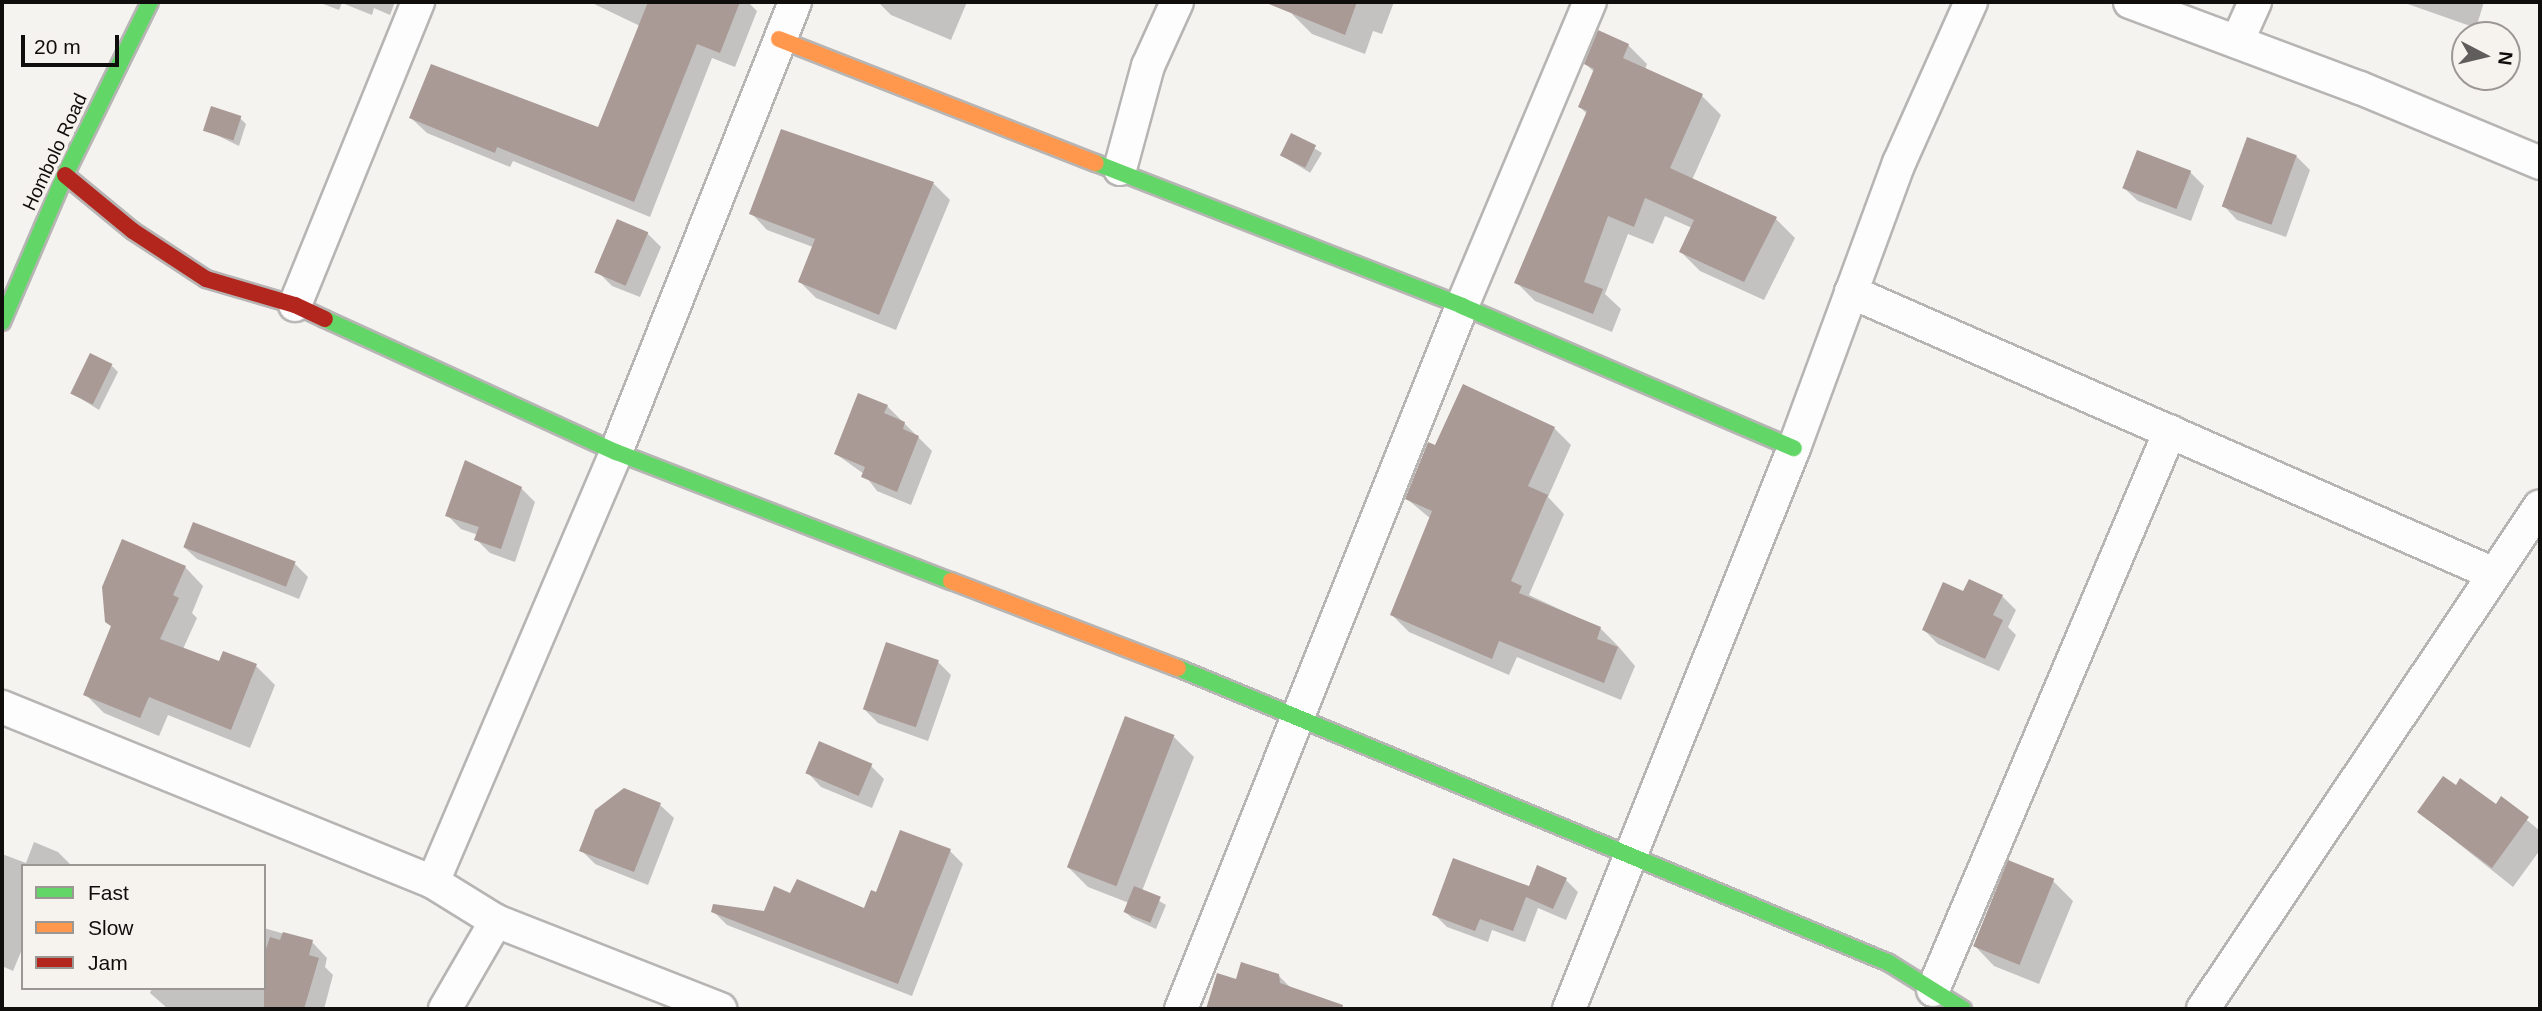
<!DOCTYPE html>
<html>
<head>
<meta charset="utf-8">
<style>
	body { margin:0 }
	#map { position:relative; width:2542px; height:1011px; overflow:hidden; background:#f5f3f0; font-family:Helvetica,sans-serif }
	div>[style] { position:absolute }
	.shadow>* { inset:0; background:#0003; transform-origin:0 0 }
	.building>* { inset:0; background:#a99a96; transform-origin:0 0 }
	.roads { filter:drop-shadow(2px 0 #b7b5b4) drop-shadow(-2px 0 #b7b5b4) drop-shadow(0 2px #b7b5b4) drop-shadow(0 -2px #b7b5b4) }
	.street>* { height:32px; margin:-16px; padding:0 16px; transform-origin:16px; border-radius:16px; background:#fefdfd }
	.fast>* { height:16px; margin:-8px; padding:0 8px; transform-origin:8px; border-radius:8px; background:#63d668 }
	.slow>* { height:16px; margin:-8px; padding:0 8px; transform-origin:8px; border-radius:8px; background:#ff974d }
	.jam>* { height:16px; margin:-8px; padding:0 8px; transform-origin:8px; border-radius:8px; background:#b3261e }
	span { translate:-50% -50%; white-space:nowrap; text-align:center; line-height:1.15; -webkit-text-stroke:7px #f6f3ef; paint-order:stroke }
	.street-label { font-size:19px; color:#0f0e0d }
	.frame { position:absolute; inset:0; border:4px solid #0f0e0d; pointer-events:none }
	.legend { position:absolute; left:21px; top:864px; width:245px; height:126px; box-sizing:border-box; background:#f6f3ef; border:2px solid #9a9795; margin:0; padding:9px 12px; list-style:none; font-size:21px; color:#0f0e0d }
	.legend li { display:flex; align-items:center; gap:14px; height:35px }
	.legend b { width:35px; border:2px solid #9a9795 }
	.north { position:absolute; left:2451px; top:21px; width:70px; height:70px; box-sizing:border-box; background:#f6f3ef; border:2px solid #9a9795; border-radius:50%; rotate:97deg; font-size:19px; font-weight:700; line-height:28px; text-align:center; color:#0f0e0d }
	.north::after { content:''; display:block; margin:auto; width:24px; height:32px; background:#605e5c; clip-path:polygon(50% 0,100% 100%,50% 72%,0 100%) }
	.scale { position:absolute; left:21px; top:35px; width:98px; height:32px; box-sizing:border-box; border:4px solid #0f0e0d; border-top:0; padding-left:9px; font-size:21px; line-height:24px; white-space:nowrap; color:#0f0e0d; -webkit-text-stroke:5px #f6f3ef; paint-order:stroke }
</style>
</head>
<body>
<div id="map">
	<div class="shadow">
		<div style="clip-path:polygon(318px 2px,395px 2px,390px 15px,374px 8px,372px 15px,342px 3px,339px 10px)"></div>
		<div style="clip-path:polygon(590px 2px,748px 2px,757px 11px,735px 67px,712px 58px,650px 217px,513px 161px,510px 167px,427px 133px,411px 118px,599px 130px,640px 26px)"></div>
		<div style="clip-path:polygon(878px 2px,967px 2px,951px 40px,891px 15px)"></div>
		<div style="clip-path:polygon(1297px 2px,1394px 2px,1382px 34px,1373px 31px,1365px 54px,1312px 34px,1292px 14px)"></div>
		<div style="clip-path:polygon(2402px 2px,2484px 2px,2476px 28px)"></div>
		<div style="clip-path:polygon(1628px 45px,1647px 64px,1645px 70px,1702px 96px,1721px 115px,1692px 180px,1776px 219px,1795px 238px,1764px 300px,1700px 271px,1681px 252px,1692px 228px,1665px 216px,1653px 244px,1628px 234px,1605px 294px,1621px 309px,1612px 332px,1535px 301px,1516px 282px,1587px 114px,1580px 107px,1595px 73px,1586px 64px)"></div>
		<div style="clip-path:polygon(240px 118px,246px 124px,239px 146px,204px 129px)"></div>
		<div style="left:1292px;top:135px;width:35px;height:23px;rotate:31deg"></div>
		<div style="clip-path:polygon(2296px 156px,2310px 170px,2286px 237px,2237px 220px,2224px 206px)"></div>
		<div style="clip-path:polygon(2190px 172px,2204px 186px,2191px 221px,2138px 201px,2124px 188px)"></div>
		<div style="clip-path:polygon(933px 183px,950px 200px,896px 330px,816px 298px,800px 282px,813px 247px,767px 230px,751px 213px)"></div>
		<div style="clip-path:polygon(647px 233px,661px 247px,640px 297px,612px 286px,598px 272px)"></div>
		<div style="clip-path:polygon(112px 366px,118px 372px,99px 410px,72px 393px)"></div>
		<div style="clip-path:polygon(887px 406px,932px 451px,911px 505px,877px 491px,864px 474px,836px 454px)"></div>
		<div style="clip-path:polygon(1554px 428px,1571px 445px,1548px 497px,1564px 514px,1529px 595px,1600px 628px,1618px 646px,1635px 666px,1621px 700px,1517px 657px,1509px 675px,1409px 632px,1392px 615px,1431px 519px,1407px 499px,1436px 447px)"></div>
		<div style="clip-path:polygon(521px 488px,535px 502px,515px 562px,490px 553px,476px 539px,478px 535px,461px 529px,447px 515px)"></div>
		<div style="clip-path:polygon(184px 547px,295px 564px,308px 577px,299px 599px,197px 559px)"></div>
		<div style="clip-path:polygon(185px 567px,203px 586px,192px 613px,197px 618px,183px 649px,220px 663px,256px 666px,275px 685px,250px 748px,168px 715px,159px 736px,104px 713px,85px 694px,112px 627px,106px 622px)"></div>
		<div style="clip-path:polygon(2002px 596px,2016px 610px,2008px 627px,2016px 635px,1999px 671px,1938px 644px,1924px 630px)"></div>
		<div style="clip-path:polygon(938px 662px,951px 675px,928px 741px,878px 723px,864px 709px)"></div>
		<div style="clip-path:polygon(1174px 737px,1194px 757px,1142px 891px,1166px 905px,1156px 929px,1132px 918px,1125px 912px,1129px 903px,1088px 887px,1068px 867px)"></div>
		<div style="clip-path:polygon(871px 766px,884px 779px,872px 808px,821px 787px,808px 773px)"></div>
		<div style="clip-path:polygon(2456px 787px,2496px 806px,2502px 799px,2540px 831px,2540px 850px,2513px 887px,2419px 812px)"></div>
		<div style="clip-path:polygon(660px 805px,674px 818px,648px 885px,595px 864px,581px 850px)"></div>
		<div style="clip-path:polygon(34px 842px,58px 852px,72px 866px,23px 866px,23px 947px,13px 971px,2px 966px,2px 854px,26px 863px)"></div>
		<div style="clip-path:polygon(950px 851px,963px 864px,912px 996px,727px 925px,713px 911px,765px 913px,791px 896px,865px 910px,877px 894px)"></div>
		<div style="clip-path:polygon(1566px 880px,1578px 892px,1566px 920px,1538px 908px,1525px 942px,1492px 930px,1488px 942px,1447px 927px,1434px 914px)"></div>
		<div style="clip-path:polygon(2053px 881px,2073px 901px,2039px 984px,1994px 966px,1974px 945px)"></div>
		<div style="clip-path:polygon(264px 928px,312px 942px,327px 958px,325px 967px,333px 975px,324px 1009px,168px 1009px,150px 993px,152px 988px,264px 988px)"></div>
		<div style="clip-path:polygon(1278px 975px,1292px 989px,1323px 1000px,1332px 1009px,1208px 1009px,1218px 976px,1237px 981px)"></div>
	</div>
	<div class="building">
		<div style="clip-path:polygon(648px 2px,740px 2px,720px 53px,697px 44px,634px 202px,497px 147px,495px 153px,409px 118px,431px 64px,598px 127px)"></div>
		<div style="clip-path:polygon(1264px 2px,1357px 2px,1345px 35px)"></div>
		<div style="clip-path:polygon(1598px 30px,1629px 44px,1623px 58px,1703px 94px,1670px 168px,1777px 217px,1744px 282px,1679px 252px,1694px 220px,1645px 198px,1634px 227px,1608px 216px,1584px 282px,1603px 289px,1593px 314px,1514px 283px,1587px 111px,1578px 107px,1594px 69px,1584px 64px)"></div>
		<div style="left:211px;top:106px;width:32px;height:26px;rotate:18deg"></div>
		<div style="clip-path:polygon(781px 129px,934px 182px,879px 315px,798px 282px,815px 239px,749px 214px)"></div>
		<div style="left:1291px;top:133px;width:28px;height:25px;rotate:26deg"></div>
		<div style="left:2247px;top:137px;width:53px;height:74px;rotate:20deg"></div>
		<div style="left:2137px;top:150px;width:58px;height:41px;rotate:21deg"></div>
		<div style="left:617px;top:219px;width:34px;height:58px;rotate:23deg"></div>
		<div style="left:90px;top:353px;width:25px;height:45px;rotate:26deg"></div>
		<div style="clip-path:polygon(1463px 384px,1555px 427px,1528px 486px,1548px 495px,1511px 581px,1522px 586px,1519px 593px,1601px 627px,1597px 639px,1618px 647px,1604px 683px,1499px 641px,1492px 659px,1390px 615px,1432px 511px,1405px 499px,1428px 442px,1435px 445px)"></div>
		<div style="clip-path:polygon(858px 393px,888px 405px,884px 413px,905px 422px,903px 429px,919px 436px,897px 492px,861px 477px,865px 467px,834px 454px)"></div>
		<div style="clip-path:polygon(465px 460px,522px 487px,501px 549px,474px 540px,479px 527px,445px 516px)"></div>
		<div style="left:193px;top:522px;width:110px;height:27px;rotate:21deg"></div>
		<div style="clip-path:polygon(122px 539px,186px 566px,173px 595px,179px 598px,160px 639px,219px 661px,223px 651px,257px 664px,231px 730px,149px 697px,140px 718px,83px 695px,111px 626px,105px 622px,102px 587px)"></div>
		<div style="clip-path:polygon(1969px 579px,2003px 595px,1993px 615px,2003px 620px,1985px 659px,1922px 630px,1943px 582px,1963px 591px)"></div>
		<div style="left:886px;top:642px;width:56px;height:71px;rotate:19deg"></div>
		<div style="left:1125px;top:716px;width:53px;height:162px;rotate:21deg"></div>
		<div style="left:819px;top:741px;width:58px;height:35px;rotate:23deg"></div>
		<div style="clip-path:polygon(2443px 776px,2456px 785px,2460px 778px,2496px 804px,2501px 796px,2529px 817px,2492px 868px,2417px 812px)"></div>
		<div style="clip-path:polygon(624px 788px,661px 803px,634px 872px,579px 851px,595px 810px)"></div>
		<div style="clip-path:polygon(900px 830px,951px 849px,898px 984px,711px 912px,713px 904px,764px 911px,774px 886px,790px 893px,797px 879px,864px 908px,871px 890px,876px 892px)"></div>
		<div style="clip-path:polygon(1453px 858px,1529px 886px,1537px 865px,1567px 878px,1553px 909px,1526px 897px,1513px 931px,1480px 919px,1475px 931px,1432px 915px)"></div>
		<div style="left:2008px;top:860px;width:50px;height:93px;rotate:22deg"></div>
		<div style="left:1134px;top:886px;width:29px;height:28px;rotate:22deg"></div>
		<div style="clip-path:polygon(283px 932px,313px 940px,309px 955px,319px 958px,304px 1009px,264px 1009px,264px 955px,270px 937px,280px 940px)"></div>
		<div style="clip-path:polygon(1241px 962px,1279px 974px,1280px 983px,1343px 1005px,1342px 1009px,1206px 1009px,1217px 973px,1236px 979px)"></div>
	</div>
	<div class="roads">
		<div class="street">
			<div style="left:2130px;top:2px;width:246px;rotate:20.5deg"></div>
			<div style="left:2360px;top:88px;width:195px;rotate:22.6deg"></div>
			<div style="left:2237px;top:42px;width:44px;rotate:-65.8deg"></div>
			<div style="left:1120px;top:169px;width:107px;rotate:-74.8deg"></div>
			<div style="left:1148px;top:66px;width:70px;rotate:-65.6deg"></div>
			<div style="left:1851px;top:292px;width:702px;rotate:23.68deg"></div>
			<div style="left:295px;top:305px;width:327px;rotate:-67.9deg"></div>
			<div style="left:2px;top:707px;width:465px;rotate:22.1deg"></div>
			<div style="left:433px;top:882px;width:74px;rotate:31.8deg"></div>
			<div style="left:496px;top:921px;width:241px;rotate:21.4deg"></div>
			<div style="left:433px;top:882px;width:467px;rotate:-66.9deg"></div>
			<div style="left:616px;top:452px;width:484px;rotate:-68.3deg"></div>
			<div style="left:1933px;top:990px;width:607px;rotate:-67.02deg"></div>
			<div style="left:445px;top:1009px;width:102px;rotate:-59.9deg"></div>
			<div style="left:1181px;top:1009px;width:757px;rotate:-68.21deg"></div>
			<div style="left:1462px;top:306px;width:330px;rotate:-67.2deg"></div>
			<div style="left:1569px;top:1009px;width:604px;rotate:-68.15deg"></div>
			<div style="left:1794px;top:448px;width:304px;rotate:-69.8deg"></div>
			<div style="left:1899px;top:163px;width:176px;rotate:-65.9deg"></div>
			<div style="left:2203px;top:1009px;width:605px;rotate:-56.18deg"></div>
		</div>
		<div class="fast">
			<div style="left:1096px;top:163px;width:393px;rotate:21.3deg"></div>
			<div style="left:1462px;top:306px;width:361px;rotate:23.2deg"></div>
			<div style="left:325px;top:319px;width:320px;rotate:24.6deg"></div>
			<div style="left:616px;top:452px;width:359px;rotate:21.1deg"></div>
			<div style="left:2px;top:322px;width:160px;rotate:-66.8deg"></div>
			<div style="left:65px;top:175px;width:193px;rotate:-63.8deg"></div>
			<div style="left:1178px;top:668px;width:770px;rotate:22.53deg"></div>
			<div style="left:1889px;top:963px;width:87px;rotate:31.9deg"></div>
		</div>
		<div class="slow">
			<div style="left:779px;top:39px;width:340px;rotate:21.4deg"></div>
			<div style="left:951px;top:581px;width:243px;rotate:21deg"></div>
		</div>
		<div class="jam">
			<div style="left:65px;top:175px;width:88px;rotate:39.5deg"></div>
			<div style="left:133px;top:231px;width:87px;rotate:33.3deg"></div>
			<div style="left:206px;top:279px;width:93px;rotate:16.3deg"></div>
			<div style="left:295px;top:305px;width:33px;rotate:25deg"></div>
		</div>
	</div>
	<div class="street-label">
		<span style="left:55px;top:152px;rotate:-65deg">Hombolo Road</span>
	</div>
	<div class="frame"></div>
	<ul class="legend">
	<li><b style="height:9px;background:#63d668"></b>Fast</li>
	<li><b style="height:9px;background:#ff974d"></b>Slow</li>
	<li><b style="height:9px;background:#b3261e"></b>Jam</li>
	</ul>
	<div class="north">N</div>
	<div class="scale">20 m</div>
</div>
</body>
</html>
